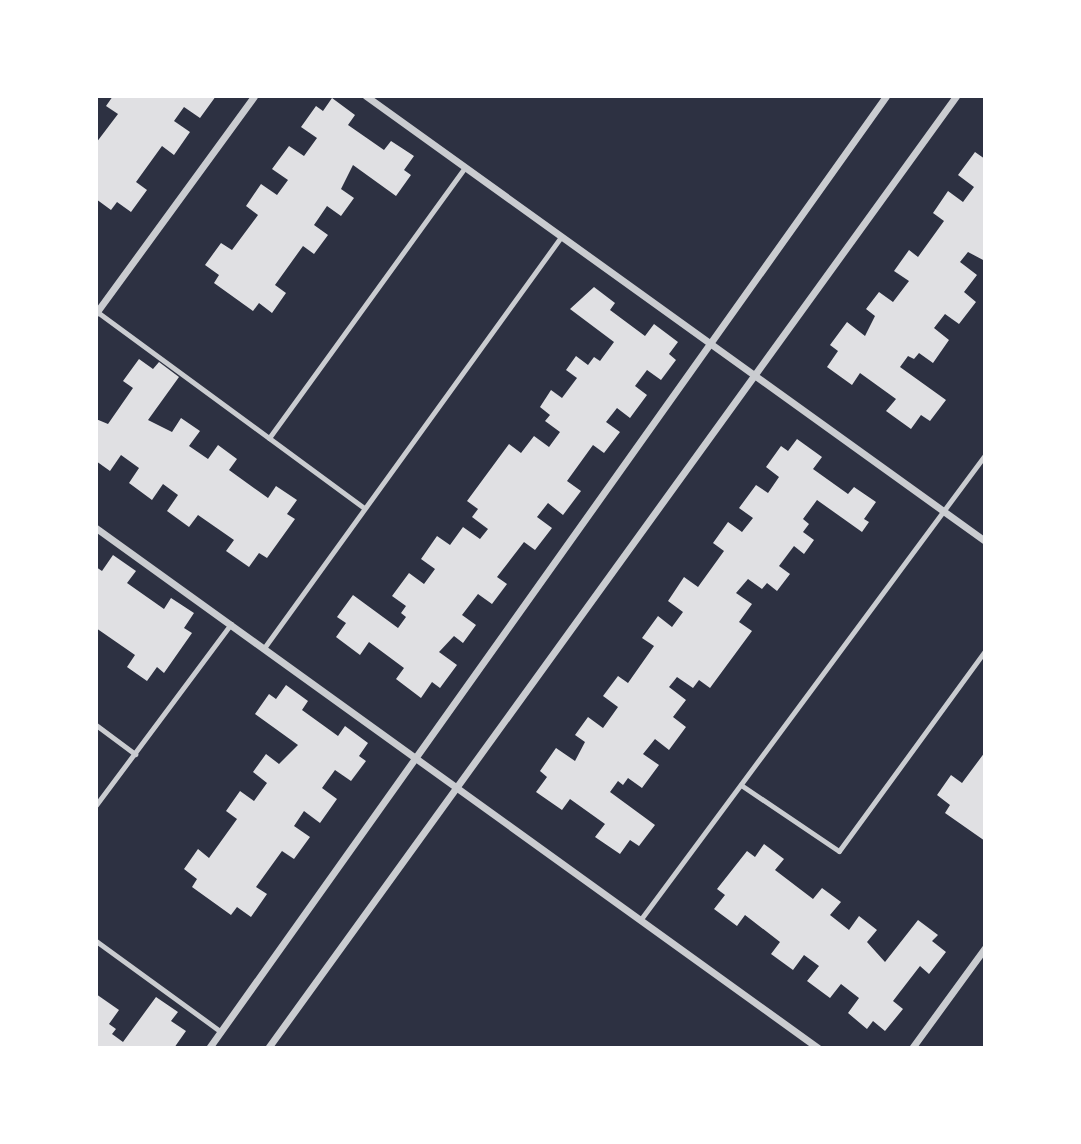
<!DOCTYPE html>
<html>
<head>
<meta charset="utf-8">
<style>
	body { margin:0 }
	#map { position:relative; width:1081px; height:1144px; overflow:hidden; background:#2d3142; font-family:"Nunito Sans",sans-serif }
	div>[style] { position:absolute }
	.building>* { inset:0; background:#e0e0e3 }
	.service>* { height:5px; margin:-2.5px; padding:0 2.5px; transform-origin:2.5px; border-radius:2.5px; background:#caccd0 }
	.minor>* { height:7px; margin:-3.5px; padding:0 3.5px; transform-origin:3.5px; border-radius:3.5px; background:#caccd0 }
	span { translate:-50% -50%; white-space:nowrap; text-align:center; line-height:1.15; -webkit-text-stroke:5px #fff; paint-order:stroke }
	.frame { position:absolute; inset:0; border:98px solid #fff; pointer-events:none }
</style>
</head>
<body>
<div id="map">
	<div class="building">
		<div style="clip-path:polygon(113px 96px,216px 96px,200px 118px,184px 107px,174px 121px,190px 132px,174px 155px,162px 146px,136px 182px,147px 190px,131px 212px,117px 202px,111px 210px,96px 199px,96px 143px,118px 114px,106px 106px)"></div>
		<div style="clip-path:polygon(332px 98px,355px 115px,348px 125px,384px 150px,391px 141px,414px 156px,404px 170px,411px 175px,396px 196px,353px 165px,341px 189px,354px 198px,341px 216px,327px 206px,314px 225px,328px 235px,314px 254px,303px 246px,275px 285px,286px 293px,272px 313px,259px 303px,253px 311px,214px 283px,219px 275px,205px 265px,221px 243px,232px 250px,258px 215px,246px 206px,261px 184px,277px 195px,288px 180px,272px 169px,289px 146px,304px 156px,317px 138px,301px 127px,316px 106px,323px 111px)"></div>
		<div style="clip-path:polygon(975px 152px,985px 159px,985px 261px,968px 252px,960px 262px,977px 275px,964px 292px,976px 302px,959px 324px,945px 314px,934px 328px,949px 340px,933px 363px,919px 353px,914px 359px,908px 356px,900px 367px,946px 400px,930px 421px,921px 415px,911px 429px,886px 411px,896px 399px,860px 373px,852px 385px,827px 367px,838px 351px,830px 345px,847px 322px,865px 336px,875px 316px,866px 309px,879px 292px,893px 302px,909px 281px,894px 271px,909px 250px,918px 257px,944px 221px,933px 213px,948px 191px,963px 202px,974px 187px,958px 175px)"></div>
		<div style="clip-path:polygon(594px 287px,615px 303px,610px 310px,645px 336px,654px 324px,678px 342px,669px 354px,676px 360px,661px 380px,647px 370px,635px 386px,647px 395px,630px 418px,617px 408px,606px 422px,620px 432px,604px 453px,593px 445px,567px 481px,581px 491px,563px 515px,548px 503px,537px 517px,552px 528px,535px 550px,524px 542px,497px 577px,507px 584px,492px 604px,478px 594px,462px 615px,476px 625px,463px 643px,454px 636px,439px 652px,457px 665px,440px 688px,432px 682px,421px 698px,396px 679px,404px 668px,369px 642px,360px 655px,336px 637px,346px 623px,337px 617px,353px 595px,398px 628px,406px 617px,401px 613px,406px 606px,392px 596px,409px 573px,424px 584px,435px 569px,421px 559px,437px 536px,450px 545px,463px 527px,480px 539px,488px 529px,472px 517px,478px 509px,467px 501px,509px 444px,521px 453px,534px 436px,549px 447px,560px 432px,545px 421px,550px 415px,540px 407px,551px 390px,562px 398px,577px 378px,566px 370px,576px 356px,588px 365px,594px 357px,600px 361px,614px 342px,570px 309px)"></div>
		<div style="clip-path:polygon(139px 359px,153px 369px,159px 362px,179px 377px,148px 420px,172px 432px,181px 418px,200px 431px,189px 446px,208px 459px,218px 445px,237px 459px,229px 470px,268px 498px,276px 486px,297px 500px,287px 514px,295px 519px,267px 558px,259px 553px,249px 567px,226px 551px,234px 540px,198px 515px,189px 527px,167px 511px,178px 495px,163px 484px,152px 500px,129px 483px,139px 468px,121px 455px,110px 471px,96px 461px,96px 419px,108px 424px,133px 388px,123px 381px)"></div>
		<div style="clip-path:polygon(797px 439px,822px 457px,813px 469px,848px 494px,854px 487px,876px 502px,864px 519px,869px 522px,862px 532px,817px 500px,803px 519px,809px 524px,803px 532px,814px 540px,804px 554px,794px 546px,779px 566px,790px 574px,777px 591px,767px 583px,762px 589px,748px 579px,736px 593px,752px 604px,739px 622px,752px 631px,710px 688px,699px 680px,693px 688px,677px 677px,669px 687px,686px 700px,673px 717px,686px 727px,669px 750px,655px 739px,643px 754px,659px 765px,642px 788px,628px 778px,623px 785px,618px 781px,610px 792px,655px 825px,639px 846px,630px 840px,620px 854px,595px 837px,605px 824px,570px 799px,562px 810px,536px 792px,547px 777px,540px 771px,556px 748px,575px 761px,585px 742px,575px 735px,588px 717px,603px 728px,618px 707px,603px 696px,618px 676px,628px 683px,654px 646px,642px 638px,658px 616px,672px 627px,683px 612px,668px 601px,684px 577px,698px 587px,724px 551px,713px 543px,728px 522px,742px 532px,753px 518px,739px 508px,756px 485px,768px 493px,779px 477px,766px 467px,781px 446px,788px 451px)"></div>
		<div style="clip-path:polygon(113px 555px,136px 571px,127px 583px,164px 609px,171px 598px,194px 613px,184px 628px,192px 633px,164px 673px,157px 667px,147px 681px,127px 667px,135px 655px,96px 628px,96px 567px,102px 571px)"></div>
		<div style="clip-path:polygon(286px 685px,308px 701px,302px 710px,338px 736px,345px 726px,368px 743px,359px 756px,366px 761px,351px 781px,335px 770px,322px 788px,337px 799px,320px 823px,304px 811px,294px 826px,310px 837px,294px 859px,282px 851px,256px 887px,267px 894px,251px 917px,237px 907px,231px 915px,192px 887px,197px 879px,184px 869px,198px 849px,209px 858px,237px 819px,226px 811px,240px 791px,254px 801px,267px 783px,253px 772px,266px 754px,279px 764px,298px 745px,255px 714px,269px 694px,276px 699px)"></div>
		<div style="clip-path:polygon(985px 752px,985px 841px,945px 813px,950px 805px,937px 795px,951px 775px,962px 783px)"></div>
		<div style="clip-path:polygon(764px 844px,784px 859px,775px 870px,813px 899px,822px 888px,841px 902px,830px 915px,849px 930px,859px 916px,877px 930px,867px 942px,885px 962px,918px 920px,938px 935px,932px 941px,946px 952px,929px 974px,920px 966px,893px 1001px,903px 1009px,885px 1031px,873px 1021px,867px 1029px,848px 1013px,859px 998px,841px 984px,830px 998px,807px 981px,819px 966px,804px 955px,793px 970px,771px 954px,780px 942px,745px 915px,737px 926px,714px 909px,725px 895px,717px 889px,747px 851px,755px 857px)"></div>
		<div style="clip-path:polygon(96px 994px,119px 1010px,109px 1024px,116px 1029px,112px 1034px,123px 1042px,156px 997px,178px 1012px,171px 1021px,186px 1031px,174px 1048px,96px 1048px)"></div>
	</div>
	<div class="service">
		<div style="left:96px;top:311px;width:331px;rotate:36.3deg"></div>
		<div style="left:269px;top:438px;width:334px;rotate:-54.1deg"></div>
		<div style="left:264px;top:648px;width:507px;rotate:-54.15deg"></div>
		<div style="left:96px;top:725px;width:49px;rotate:36.6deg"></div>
		<div style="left:741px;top:785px;width:118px;rotate:34deg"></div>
		<div style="left:839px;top:851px;width:248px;rotate:-53.9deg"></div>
		<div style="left:96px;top:805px;width:226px;rotate:-53.3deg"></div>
		<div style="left:641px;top:919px;width:578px;rotate:-53.45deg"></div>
		<div style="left:96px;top:941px;width:153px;rotate:36deg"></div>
	</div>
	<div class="minor">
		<div style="left:366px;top:96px;width:762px;rotate:35.71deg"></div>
		<div style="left:96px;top:313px;width:268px;rotate:-53.9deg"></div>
		<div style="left:96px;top:528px;width:890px;rotate:35.76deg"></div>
		<div style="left:209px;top:1048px;width:1168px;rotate:-54.58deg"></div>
		<div style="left:268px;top:1048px;width:1175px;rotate:-54.14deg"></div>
		<div style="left:912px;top:1048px;width:124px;rotate:-53.9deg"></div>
	</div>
	<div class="frame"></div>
</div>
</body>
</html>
